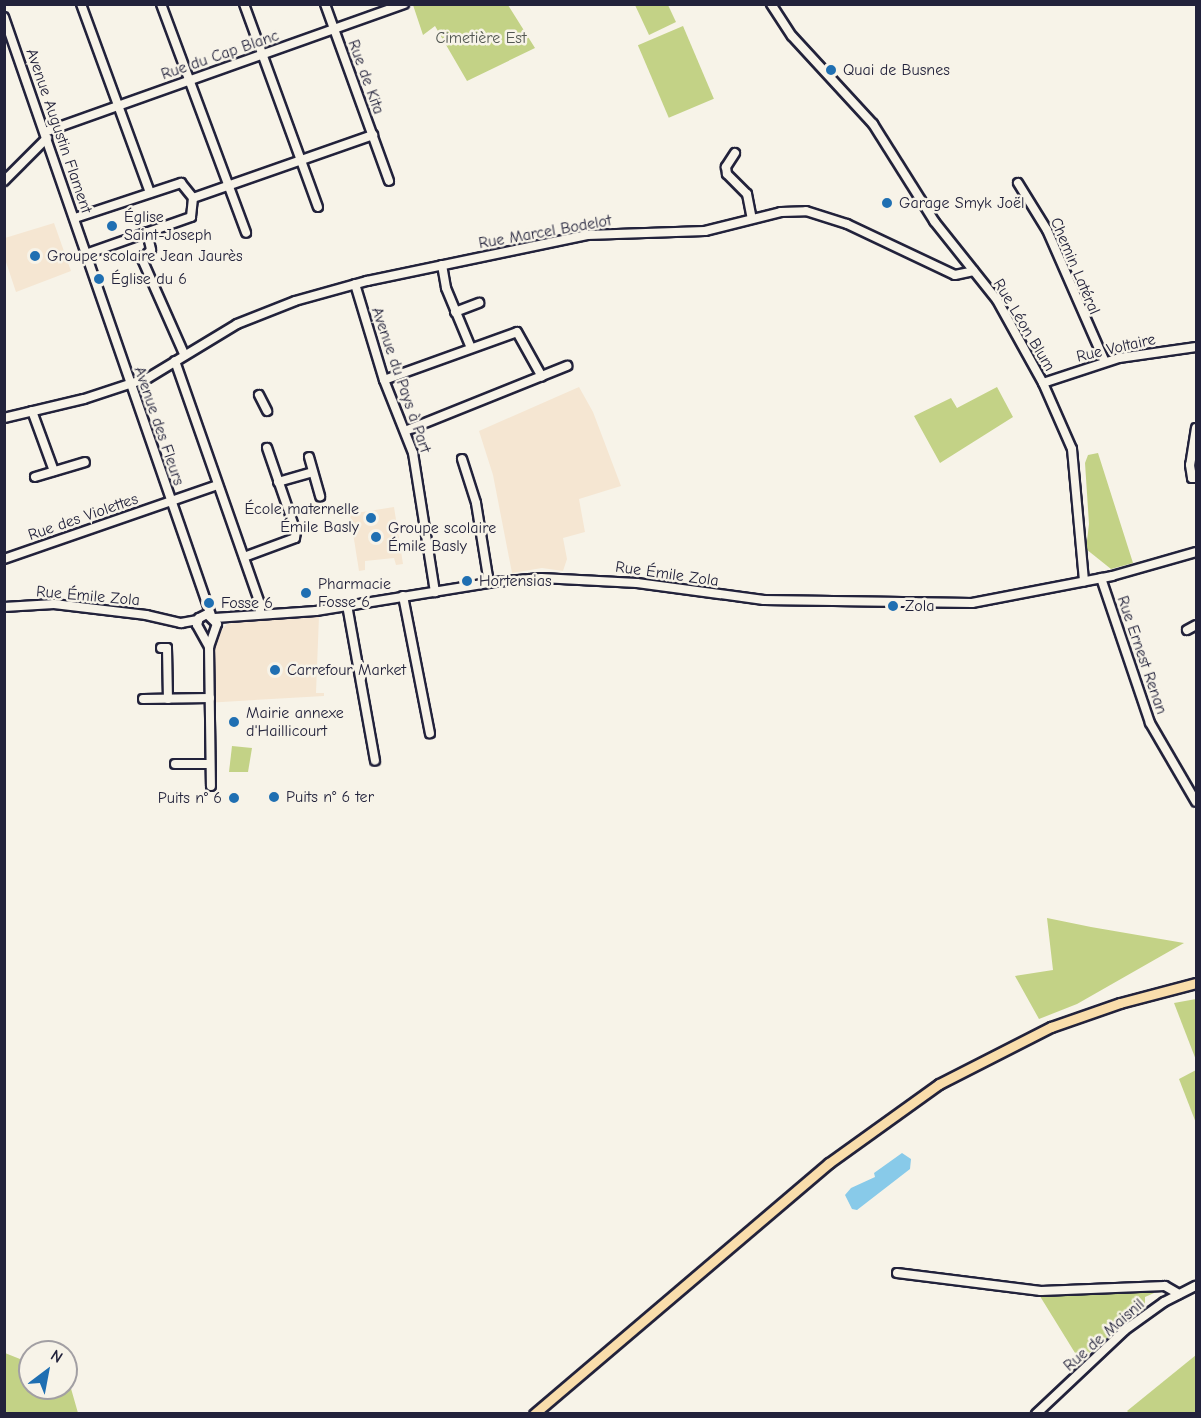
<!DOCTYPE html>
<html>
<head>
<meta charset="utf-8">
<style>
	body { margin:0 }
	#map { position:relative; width:1201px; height:1418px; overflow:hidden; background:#f7f3e8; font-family:"Comic Neue",sans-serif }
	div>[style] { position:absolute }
	.built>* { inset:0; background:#f5e6d2 }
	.green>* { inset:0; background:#c3d286; transform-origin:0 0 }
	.water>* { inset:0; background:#88cae9 }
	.roads { filter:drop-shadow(2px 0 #22223b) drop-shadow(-2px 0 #22223b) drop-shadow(0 2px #22223b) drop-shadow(0 -2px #22223b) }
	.minor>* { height:8px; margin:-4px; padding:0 4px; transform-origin:4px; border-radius:4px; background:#f7f3e8 }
	.major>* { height:9px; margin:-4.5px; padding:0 4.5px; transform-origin:4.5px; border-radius:4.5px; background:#f9ddab }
	.dots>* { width:16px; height:16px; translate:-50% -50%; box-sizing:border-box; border:3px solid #f7f3e8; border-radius:50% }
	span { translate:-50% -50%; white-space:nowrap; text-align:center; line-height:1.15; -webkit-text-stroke:5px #f7f3e8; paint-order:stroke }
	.park-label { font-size:16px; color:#525752 }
	.street-label { font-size:16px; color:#22223b }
	.poi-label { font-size:16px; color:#22223b }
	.left { translate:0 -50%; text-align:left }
	.right { translate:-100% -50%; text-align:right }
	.frame { position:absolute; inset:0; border:6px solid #22223b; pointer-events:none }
	.north { position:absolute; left:18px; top:1340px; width:60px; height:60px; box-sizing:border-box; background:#f7f3e8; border:2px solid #a29fa3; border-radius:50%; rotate:32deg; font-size:16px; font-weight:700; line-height:24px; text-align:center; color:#22223b }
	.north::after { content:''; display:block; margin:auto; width:21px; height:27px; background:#1f6fb2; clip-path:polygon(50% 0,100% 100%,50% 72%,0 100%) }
</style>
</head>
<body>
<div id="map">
	<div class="built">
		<div style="clip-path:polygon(54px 223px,71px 271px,16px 292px,5px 259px,5px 238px)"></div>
		<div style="clip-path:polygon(579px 387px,593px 412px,621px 486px,579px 499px,585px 532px,563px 538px,567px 559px,563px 571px,542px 568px,512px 573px,493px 475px,479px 431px)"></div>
		<div style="clip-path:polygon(394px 507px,403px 564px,396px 565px,394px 558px,365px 561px,365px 570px,359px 571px,350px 514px)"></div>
		<div style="clip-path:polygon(319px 616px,316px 693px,324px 693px,324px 696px,205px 703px,204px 642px,214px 638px,227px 624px,272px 617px)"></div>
	</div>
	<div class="green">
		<div style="clip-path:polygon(413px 5px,508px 5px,535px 48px,467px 81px,435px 26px,423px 35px)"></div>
		<div style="clip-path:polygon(635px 5px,668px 5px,676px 22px,649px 35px)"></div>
		<div style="left:683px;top:26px;width:79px;height:49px;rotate:67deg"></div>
		<div style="clip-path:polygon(997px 387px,1013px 417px,940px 463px,914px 416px,951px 398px,957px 408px)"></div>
		<div style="clip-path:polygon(1098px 453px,1133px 563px,1111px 569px,1086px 549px,1089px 524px,1085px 463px,1088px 455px)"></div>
		<div style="clip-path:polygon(232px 746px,252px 748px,248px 772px,229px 772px)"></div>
		<div style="clip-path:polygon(1047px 918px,1091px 927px,1184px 943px,1077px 1004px,1039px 1019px,1015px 976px,1053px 970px)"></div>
		<div style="clip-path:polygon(1196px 999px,1196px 1060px,1174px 1003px)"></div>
		<div style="clip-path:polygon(1196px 1070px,1196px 1123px,1179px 1079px)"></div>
		<div style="clip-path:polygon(1152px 1289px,1154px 1293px,1145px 1297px,1145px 1306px,1080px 1361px,1038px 1293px)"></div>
		<div style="clip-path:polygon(5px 1353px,30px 1363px,30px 1388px,70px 1385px,78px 1413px,5px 1413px)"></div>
		<div style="clip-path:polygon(1196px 1355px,1196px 1413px,1129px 1413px,1127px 1411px)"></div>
	</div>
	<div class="water">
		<div style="clip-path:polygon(902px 1153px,911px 1159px,910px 1169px,857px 1210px,852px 1209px,845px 1195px,851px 1188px,875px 1177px,874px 1173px)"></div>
	</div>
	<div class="roads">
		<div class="minor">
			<div style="left:81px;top:4px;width:201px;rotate:69.9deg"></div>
			<div style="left:161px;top:4px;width:244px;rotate:69.6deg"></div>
			<div style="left:244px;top:4px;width:216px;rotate:70deg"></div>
			<div style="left:325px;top:4px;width:188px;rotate:70.1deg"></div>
			<div style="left:771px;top:4px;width:38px;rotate:57deg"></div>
			<div style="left:792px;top:36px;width:120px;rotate:47.4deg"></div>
			<div style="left:873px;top:124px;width:115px;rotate:57.8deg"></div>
			<div style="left:934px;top:221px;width:101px;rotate:51.4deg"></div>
			<div style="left:997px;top:300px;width:95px;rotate:61deg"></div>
			<div style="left:1043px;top:383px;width:72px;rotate:66.3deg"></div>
			<div style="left:1072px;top:449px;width:133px;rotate:84.8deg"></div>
			<div style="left:4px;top:17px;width:633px;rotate:70.91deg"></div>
			<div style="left:45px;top:132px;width:381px;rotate:-19.6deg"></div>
			<div style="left:735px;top:153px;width:17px;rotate:123deg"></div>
			<div style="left:726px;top:167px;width:7px;rotate:82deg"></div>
			<div style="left:727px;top:174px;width:28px;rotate:45deg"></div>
			<div style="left:747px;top:194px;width:25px;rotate:79deg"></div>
			<div style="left:4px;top:181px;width:61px;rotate:-45deg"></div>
			<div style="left:1018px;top:183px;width:55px;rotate:58.3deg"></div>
			<div style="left:1047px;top:230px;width:144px;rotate:66.3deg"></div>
			<div style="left:193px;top:198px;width:191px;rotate:-19.3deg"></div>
			<div style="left:75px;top:218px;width:112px;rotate:-18.3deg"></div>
			<div style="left:181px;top:183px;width:19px;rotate:51deg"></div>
			<div style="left:193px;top:198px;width:19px;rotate:96deg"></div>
			<div style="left:191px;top:217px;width:111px;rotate:160.6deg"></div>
			<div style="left:147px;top:232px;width:18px;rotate:77deg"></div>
			<div style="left:151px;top:250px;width:13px;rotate:135deg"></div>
			<div style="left:142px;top:259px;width:104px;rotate:66.1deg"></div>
			<div style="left:442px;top:265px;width:23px;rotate:80deg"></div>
			<div style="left:446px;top:288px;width:65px;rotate:67.4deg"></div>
			<div style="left:355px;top:284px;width:100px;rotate:73.2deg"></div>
			<div style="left:384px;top:380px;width:79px;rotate:68.3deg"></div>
			<div style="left:413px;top:453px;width:141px;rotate:81deg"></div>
			<div style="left:455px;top:312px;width:26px;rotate:-21deg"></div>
			<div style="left:175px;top:361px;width:257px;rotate:70.7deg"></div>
			<div style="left:260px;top:604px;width:9px;rotate:90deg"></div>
			<div style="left:384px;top:380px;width:141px;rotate:-19.8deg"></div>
			<div style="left:517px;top:332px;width:51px;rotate:60.9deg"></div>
			<div style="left:1043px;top:383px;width:80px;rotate:-18.2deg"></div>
			<div style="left:1119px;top:358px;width:78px;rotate:-8.1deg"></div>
			<div style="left:259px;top:395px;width:18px;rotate:63deg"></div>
			<div style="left:32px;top:411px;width:64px;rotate:69.9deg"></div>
			<div style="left:4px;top:418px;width:82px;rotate:-13.4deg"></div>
			<div style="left:84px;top:399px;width:67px;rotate:-18.2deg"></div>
			<div style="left:148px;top:378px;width:104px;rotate:-31.2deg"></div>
			<div style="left:237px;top:324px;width:62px;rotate:-21.6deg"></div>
			<div style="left:295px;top:301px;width:75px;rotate:-15.5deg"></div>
			<div style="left:367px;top:281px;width:225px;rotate:-11.8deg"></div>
			<div style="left:587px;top:235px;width:118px;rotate:-1.9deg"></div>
			<div style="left:705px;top:231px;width:78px;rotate:-14deg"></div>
			<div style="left:781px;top:212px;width:25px;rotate:-2deg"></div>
			<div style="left:806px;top:211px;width:43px;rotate:17.6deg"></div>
			<div style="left:847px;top:224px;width:119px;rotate:25.3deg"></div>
			<div style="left:955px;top:275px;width:19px;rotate:-12deg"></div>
			<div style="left:1196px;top:428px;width:37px;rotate:99deg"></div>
			<div style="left:1190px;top:465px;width:13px;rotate:81deg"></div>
			<div style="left:1192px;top:478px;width:4px"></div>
			<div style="left:405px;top:431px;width:175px;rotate:-21.9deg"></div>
			<div style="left:309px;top:457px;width:41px;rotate:74.2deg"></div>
			<div style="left:462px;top:459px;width:46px;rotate:72.3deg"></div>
			<div style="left:476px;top:503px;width:81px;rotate:80.8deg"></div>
			<div style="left:35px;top:477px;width:52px;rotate:-16.7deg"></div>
			<div style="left:278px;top:482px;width:36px;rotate:-16deg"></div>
			<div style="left:244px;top:557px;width:54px;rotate:-20.4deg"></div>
			<div style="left:295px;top:538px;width:6px;rotate:-81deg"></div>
			<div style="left:296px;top:532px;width:89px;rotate:-109deg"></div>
			<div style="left:4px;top:559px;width:226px;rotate:-19.1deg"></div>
			<div style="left:1101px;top:578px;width:153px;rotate:71.3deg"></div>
			<div style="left:1150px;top:723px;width:91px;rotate:59.8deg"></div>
			<div style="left:403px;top:596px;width:140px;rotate:78.9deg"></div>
			<div style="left:347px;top:605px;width:158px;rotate:79.8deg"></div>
			<div style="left:4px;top:607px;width:50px;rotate:-3.4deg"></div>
			<div style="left:54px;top:604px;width:93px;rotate:6.8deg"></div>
			<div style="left:146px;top:615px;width:36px;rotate:13deg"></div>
			<div style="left:181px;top:623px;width:17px;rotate:-10deg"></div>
			<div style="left:215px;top:618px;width:101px;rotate:-4deg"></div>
			<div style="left:316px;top:611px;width:181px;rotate:-9.2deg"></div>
			<div style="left:495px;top:582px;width:46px;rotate:-5deg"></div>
			<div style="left:541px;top:578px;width:96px;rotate:3deg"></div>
			<div style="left:637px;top:583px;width:128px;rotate:7.6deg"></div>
			<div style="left:764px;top:600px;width:208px;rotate:0.8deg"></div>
			<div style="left:972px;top:603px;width:143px;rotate:-10.9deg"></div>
			<div style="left:1112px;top:576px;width:87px;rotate:-15.9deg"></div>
			<div style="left:1187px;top:630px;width:10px;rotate:-29deg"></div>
			<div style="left:209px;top:647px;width:24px;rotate:-71deg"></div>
			<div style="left:217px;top:624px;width:14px;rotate:-135deg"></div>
			<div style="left:207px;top:614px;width:9px;rotate:153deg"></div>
			<div style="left:199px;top:618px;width:7px;rotate:106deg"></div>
			<div style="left:197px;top:625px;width:25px;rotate:61deg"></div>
			<div style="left:209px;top:647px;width:139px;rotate:89.2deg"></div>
			<div style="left:161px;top:648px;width:6px"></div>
			<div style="left:167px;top:648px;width:51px;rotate:88.9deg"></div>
			<div style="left:143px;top:699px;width:67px;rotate:-0.9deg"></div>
			<div style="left:175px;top:764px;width:35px"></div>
			<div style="left:897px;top:1273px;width:145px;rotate:7.1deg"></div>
			<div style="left:1041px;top:1291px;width:124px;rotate:-2.3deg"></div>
			<div style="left:1165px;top:1286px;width:16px;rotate:30deg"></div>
			<div style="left:1036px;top:1414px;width:122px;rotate:-43.3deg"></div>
			<div style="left:1125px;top:1330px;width:48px;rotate:-35.7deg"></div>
			<div style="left:1164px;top:1302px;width:36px;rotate:-27deg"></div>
		</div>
		<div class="major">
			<div style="left:534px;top:1414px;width:387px;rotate:-40.4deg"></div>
			<div style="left:829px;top:1163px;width:135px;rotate:-35.7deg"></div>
			<div style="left:939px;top:1084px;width:126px;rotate:-27deg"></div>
			<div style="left:1051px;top:1027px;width:73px;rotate:-19.2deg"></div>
			<div style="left:1120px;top:1003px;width:79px;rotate:-14.7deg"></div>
		</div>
	</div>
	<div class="dots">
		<div style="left:831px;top:70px;background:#1f6fb2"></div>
		<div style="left:887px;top:203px;background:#1f6fb2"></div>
		<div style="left:112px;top:226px;background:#1f6fb2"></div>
		<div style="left:35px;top:256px;background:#1f6fb2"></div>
		<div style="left:99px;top:279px;background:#1f6fb2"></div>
		<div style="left:371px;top:518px;background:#1f6fb2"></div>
		<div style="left:376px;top:537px;background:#1f6fb2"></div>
		<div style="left:467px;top:581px;background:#1f6fb2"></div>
		<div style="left:306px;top:593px;background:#1f6fb2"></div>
		<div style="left:209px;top:603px;background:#1f6fb2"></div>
		<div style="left:893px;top:606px;background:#1f6fb2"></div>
		<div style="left:275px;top:670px;background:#1f6fb2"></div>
		<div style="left:234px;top:722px;background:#1f6fb2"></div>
		<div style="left:274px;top:797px;background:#1f6fb2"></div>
		<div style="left:234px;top:798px;background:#1f6fb2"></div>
	</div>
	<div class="park-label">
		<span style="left:481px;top:38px">Cimetière Est</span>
	</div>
	<div class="street-label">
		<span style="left:220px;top:55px;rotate:-19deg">Rue du Cap Blanc</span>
		<span style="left:366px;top:77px;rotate:70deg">Rue de Kita</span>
		<span style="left:59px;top:131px;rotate:71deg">Avenue Augustin Flament</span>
		<span style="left:545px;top:232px;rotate:-10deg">Rue Marcel Bodelot</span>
		<span style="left:1075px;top:266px;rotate:67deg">Chemin Latéral</span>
		<span style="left:1024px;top:325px;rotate:59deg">Rue Léon Blum</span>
		<span style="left:1116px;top:348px;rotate:-13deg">Rue Voltaire</span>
		<span style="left:401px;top:380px;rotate:71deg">Avenue du Pays à Part</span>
		<span style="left:159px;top:426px;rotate:71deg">Avenue des Fleurs</span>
		<span style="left:83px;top:517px;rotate:-19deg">Rue des Violettes</span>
		<span style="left:667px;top:574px;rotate:8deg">Rue Émile Zola</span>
		<span style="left:88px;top:596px;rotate:5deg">Rue Émile Zola</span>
		<span style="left:1142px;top:655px;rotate:71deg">Rue Ernest Renan</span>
		<span style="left:1104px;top:1335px;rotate:-41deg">Rue de Maisnil</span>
	</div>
	<div class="poi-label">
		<span class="left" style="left:843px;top:70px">Quai de Busnes</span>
		<span class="left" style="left:899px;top:203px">Garage Smyk Joël</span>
		<span class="left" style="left:124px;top:226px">Église<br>Saint-Joseph</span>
		<span class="left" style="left:47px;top:256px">Groupe scolaire Jean Jaurès</span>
		<span class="left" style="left:111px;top:279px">Église du 6</span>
		<span class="right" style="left:359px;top:518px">École maternelle<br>Émile Basly</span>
		<span class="left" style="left:388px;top:537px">Groupe scolaire<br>Émile Basly</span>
		<span class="left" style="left:479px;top:581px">Hortensias</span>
		<span class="left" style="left:318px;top:593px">Pharmacie<br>Fosse 6</span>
		<span class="left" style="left:221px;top:603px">Fosse 6</span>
		<span class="left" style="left:905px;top:606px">Zola</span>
		<span class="left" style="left:287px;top:670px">Carrefour Market</span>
		<span class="left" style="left:246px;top:722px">Mairie annexe<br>d'Haillicourt</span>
		<span class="left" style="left:286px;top:797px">Puits n° 6 ter</span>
		<span class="right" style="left:222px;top:798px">Puits n° 6</span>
	</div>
	<div class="frame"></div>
	<div class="north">N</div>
</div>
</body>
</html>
